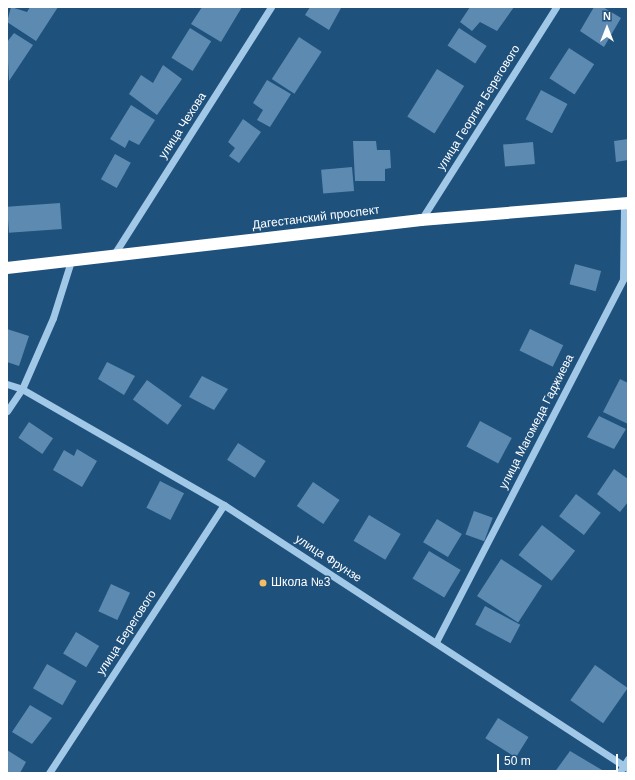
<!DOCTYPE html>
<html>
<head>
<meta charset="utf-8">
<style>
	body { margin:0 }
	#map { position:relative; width:635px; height:780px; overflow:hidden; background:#1f517d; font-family:Arial,sans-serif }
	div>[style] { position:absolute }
	.building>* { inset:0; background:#5d8ab0; transform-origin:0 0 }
	.minor>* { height:7px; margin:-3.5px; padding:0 3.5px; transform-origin:3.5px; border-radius:3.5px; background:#a2c8e7 }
	.highway>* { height:12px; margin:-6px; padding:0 6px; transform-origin:6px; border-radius:6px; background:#fff }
	.dots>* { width:11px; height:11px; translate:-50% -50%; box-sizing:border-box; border:2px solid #1f517d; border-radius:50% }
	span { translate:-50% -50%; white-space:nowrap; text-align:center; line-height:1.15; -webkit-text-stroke:3px #1f517d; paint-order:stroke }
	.street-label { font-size:12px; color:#fff }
	.poi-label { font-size:12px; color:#fff }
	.left { translate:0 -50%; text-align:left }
	.frame { position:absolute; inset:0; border:8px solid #fff; pointer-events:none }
	.north { position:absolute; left:587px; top:8px; width:40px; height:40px; -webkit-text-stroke:3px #1f517d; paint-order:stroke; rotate:0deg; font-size:11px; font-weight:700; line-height:16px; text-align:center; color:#fff }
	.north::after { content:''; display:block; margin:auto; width:14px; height:18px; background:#fff; clip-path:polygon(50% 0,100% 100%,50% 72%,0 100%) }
	.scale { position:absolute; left:497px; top:754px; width:121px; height:18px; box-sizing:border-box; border:2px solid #fff; border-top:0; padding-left:5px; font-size:12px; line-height:14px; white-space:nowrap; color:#fff; -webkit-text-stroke:3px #1f517d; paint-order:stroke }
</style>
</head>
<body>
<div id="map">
	<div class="building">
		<div style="clip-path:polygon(11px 7px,27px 12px,30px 7px,58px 7px,36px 41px,7px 22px)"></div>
		<div style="clip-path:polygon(202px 7px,242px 7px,221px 42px,191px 24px)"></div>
		<div style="clip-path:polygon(310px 7px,339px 7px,341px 8px,329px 30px,305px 15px)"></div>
		<div style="clip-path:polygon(470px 7px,514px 7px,497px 31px,480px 22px,472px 31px,460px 22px)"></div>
		<div style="clip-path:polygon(594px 7px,603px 7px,621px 18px,604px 47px,580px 31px)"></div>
		<div style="left:190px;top:28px;width:25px;height:35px;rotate:32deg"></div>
		<div style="left:459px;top:28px;width:33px;height:21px;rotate:33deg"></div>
		<div style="clip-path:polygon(14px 33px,33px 45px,9px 81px,7px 42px)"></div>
		<div style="left:299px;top:37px;width:27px;height:50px;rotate:33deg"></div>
		<div style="left:569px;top:48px;width:30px;height:36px;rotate:33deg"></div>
		<div style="clip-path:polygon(163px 65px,182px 79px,157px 115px,129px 94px,141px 75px,153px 83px)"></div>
		<div style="left:437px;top:69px;width:32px;height:56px;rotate:32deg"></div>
		<div style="clip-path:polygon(267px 80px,291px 94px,270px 127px,257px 120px,263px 110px,253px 103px)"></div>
		<div style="left:541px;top:90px;width:30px;height:33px;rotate:28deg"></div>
		<div style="clip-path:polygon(131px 105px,155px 120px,139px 145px,129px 140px,125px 148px,110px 139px)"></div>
		<div style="clip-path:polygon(243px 119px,261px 132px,239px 163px,229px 156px,235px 148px,228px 142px)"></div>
		<div style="clip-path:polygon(628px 139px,628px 160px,616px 162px,614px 141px)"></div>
		<div style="clip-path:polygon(353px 141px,376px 141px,377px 150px,390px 150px,391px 168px,385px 169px,385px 181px,355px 181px)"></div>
		<div style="left:533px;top:142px;width:22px;height:30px;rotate:85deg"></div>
		<div style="left:115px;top:154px;width:18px;height:29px;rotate:29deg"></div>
		<div style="left:352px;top:167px;width:24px;height:31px;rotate:85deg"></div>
		<div style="left:60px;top:203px;width:26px;height:53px;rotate:86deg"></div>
		<div style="left:575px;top:264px;width:27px;height:21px;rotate:15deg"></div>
		<div style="clip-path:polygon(7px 329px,29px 336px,19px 366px,7px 362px)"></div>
		<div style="left:530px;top:329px;width:37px;height:24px;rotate:26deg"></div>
		<div style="clip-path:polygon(107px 362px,135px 376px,124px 395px,98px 379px)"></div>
		<div style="clip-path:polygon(202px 376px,228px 389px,214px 410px,189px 397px)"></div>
		<div style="clip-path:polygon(620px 379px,628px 383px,628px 424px,603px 412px)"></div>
		<div style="left:147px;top:380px;width:43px;height:24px;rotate:36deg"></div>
		<div style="clip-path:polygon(599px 416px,626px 429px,614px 449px,587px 437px)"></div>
		<div style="left:480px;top:421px;width:36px;height:29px;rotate:28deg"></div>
		<div style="left:29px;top:422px;width:29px;height:19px;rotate:34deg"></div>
		<div style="left:238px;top:443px;width:33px;height:20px;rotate:33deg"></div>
		<div style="clip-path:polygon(77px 449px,97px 461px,82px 487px,53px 470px,64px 450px,74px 456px)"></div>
		<div style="clip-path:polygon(614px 469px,628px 479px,628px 502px,620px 512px,597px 494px)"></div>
		<div style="left:160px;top:481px;width:27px;height:30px;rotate:27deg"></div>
		<div style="left:313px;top:482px;width:32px;height:29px;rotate:34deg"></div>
		<div style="left:576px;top:494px;width:31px;height:28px;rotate:37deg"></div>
		<div style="left:474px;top:511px;width:20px;height:25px;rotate:20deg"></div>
		<div style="left:369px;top:515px;width:37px;height:30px;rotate:31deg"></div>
		<div style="left:437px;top:519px;width:29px;height:27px;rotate:31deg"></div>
		<div style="left:542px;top:525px;width:42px;height:38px;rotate:38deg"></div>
		<div style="left:429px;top:551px;width:37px;height:32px;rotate:31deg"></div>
		<div style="left:501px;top:559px;width:49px;height:44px;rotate:33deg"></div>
		<div style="left:111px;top:584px;width:21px;height:30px;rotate:25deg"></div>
		<div style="left:485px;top:606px;width:40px;height:21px;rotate:28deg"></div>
		<div style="left:76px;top:632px;width:27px;height:25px;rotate:31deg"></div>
		<div style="left:47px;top:664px;width:34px;height:28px;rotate:30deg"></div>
		<div style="left:595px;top:665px;width:40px;height:43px;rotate:35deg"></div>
		<div style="clip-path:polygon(30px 705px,52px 718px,32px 744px,12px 732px)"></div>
		<div style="left:498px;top:718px;width:36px;height:24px;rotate:32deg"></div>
		<div style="clip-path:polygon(7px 750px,26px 762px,20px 773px,7px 773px)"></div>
		<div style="clip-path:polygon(570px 751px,602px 770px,599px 773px,554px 773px)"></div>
	</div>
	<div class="minor">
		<div style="left:421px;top:220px;width:252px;rotate:-57.6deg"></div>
		<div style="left:113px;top:256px;width:295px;rotate:-57.6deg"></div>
		<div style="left:7px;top:384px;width:16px;rotate:18deg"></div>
		<div style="left:22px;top:389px;width:233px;rotate:29.9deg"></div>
		<div style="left:224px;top:505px;width:482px;rotate:33.1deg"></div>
		<div style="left:7px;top:411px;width:27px;rotate:-56deg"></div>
		<div style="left:22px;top:389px;width:77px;rotate:-66.4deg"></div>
		<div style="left:53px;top:318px;width:60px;rotate:-72.5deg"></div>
		<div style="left:436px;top:642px;width:408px;rotate:-62.7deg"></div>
		<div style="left:623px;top:279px;width:76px;rotate:-89.2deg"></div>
		<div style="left:49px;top:773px;width:320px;rotate:-56.9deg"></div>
		<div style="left:619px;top:773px;width:17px;rotate:-57deg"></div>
	</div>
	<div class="highway">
		<div style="left:7px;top:268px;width:417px;rotate:-6.6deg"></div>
		<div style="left:421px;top:220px;width:208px;rotate:-4.7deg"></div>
	</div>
	<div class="dots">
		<div style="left:263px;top:583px;background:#f5bd63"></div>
	</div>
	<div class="street-label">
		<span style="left:479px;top:108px;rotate:-58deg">улица Георгия Берегового</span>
		<span style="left:183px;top:126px;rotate:-57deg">улица Чехова</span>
		<span style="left:316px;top:218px;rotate:-7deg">Дагестанский проспект</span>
		<span style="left:537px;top:422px;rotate:-63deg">улица Магомеда Гаджиева</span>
		<span style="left:328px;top:559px;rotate:33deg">улица Фрунзе</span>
		<span style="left:127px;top:633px;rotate:-57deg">улица Берегового</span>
	</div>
	<div class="poi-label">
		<span class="left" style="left:271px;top:583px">Школа №3</span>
	</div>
	<div class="frame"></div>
	<div class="north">N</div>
	<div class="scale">50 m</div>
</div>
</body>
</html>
